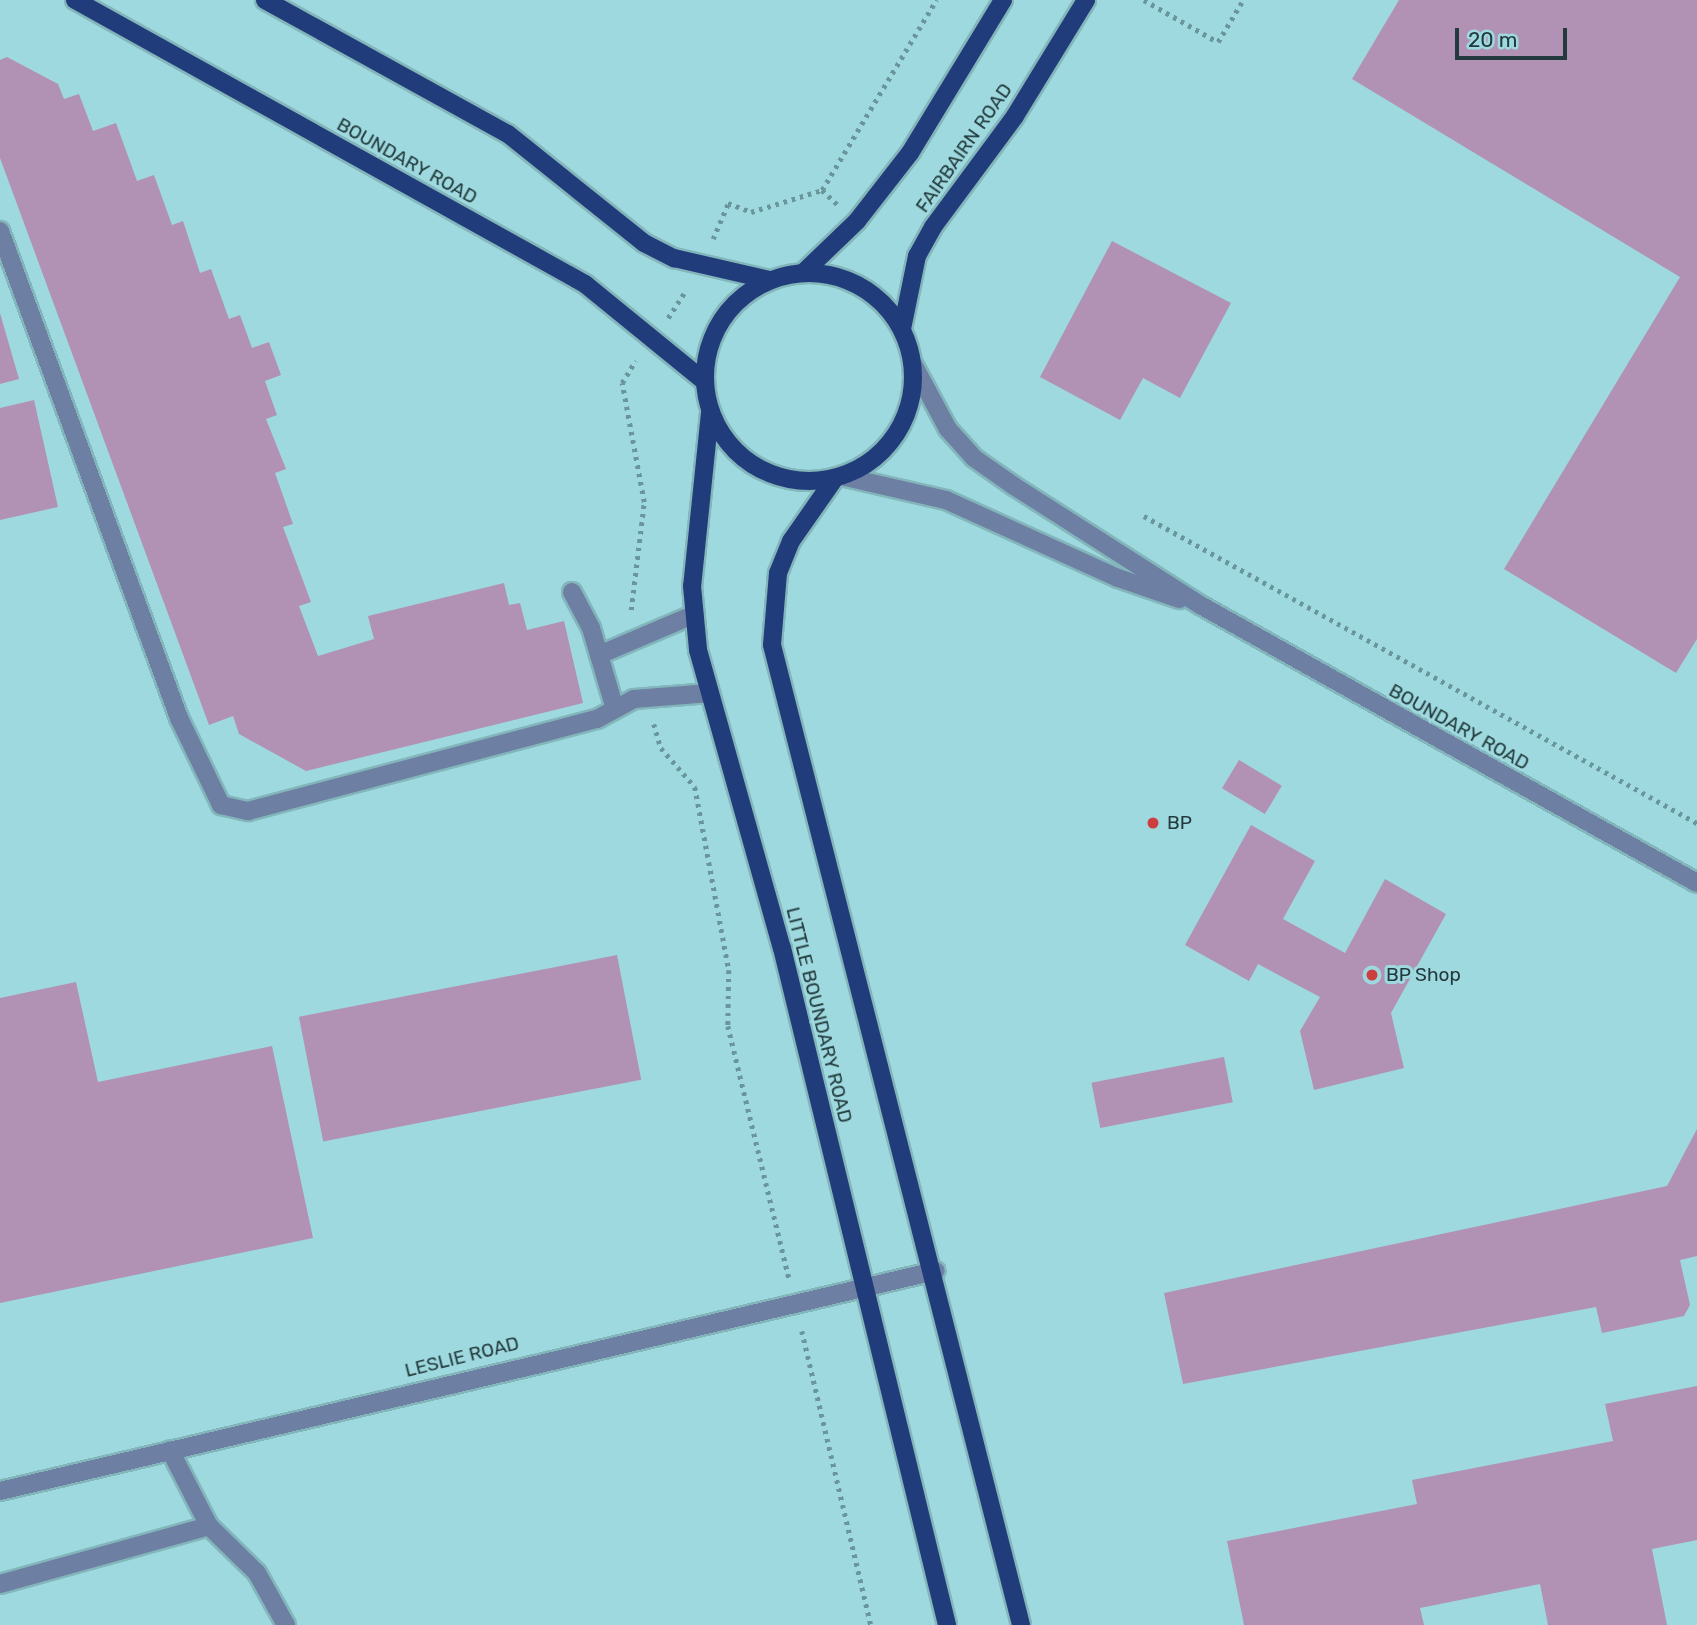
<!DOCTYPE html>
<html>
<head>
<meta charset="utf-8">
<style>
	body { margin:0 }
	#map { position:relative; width:1697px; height:1625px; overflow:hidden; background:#9ed9df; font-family:Rubik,sans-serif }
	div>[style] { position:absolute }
	.building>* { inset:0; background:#b292b4; transform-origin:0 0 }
	.path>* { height:4.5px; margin-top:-2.25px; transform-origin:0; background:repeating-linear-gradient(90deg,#69969a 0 3.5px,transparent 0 8.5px) }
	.roads { filter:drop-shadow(2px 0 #83b6bb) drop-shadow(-2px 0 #83b6bb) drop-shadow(0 2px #83b6bb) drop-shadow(0 -2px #83b6bb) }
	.minor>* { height:18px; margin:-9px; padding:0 9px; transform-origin:9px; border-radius:9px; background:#6d7fa3 }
	.major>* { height:18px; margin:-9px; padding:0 9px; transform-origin:9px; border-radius:9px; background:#213c7a }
	.major>.ring { margin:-9px; padding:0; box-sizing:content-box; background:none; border:18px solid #213c7a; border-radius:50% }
	.dots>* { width:19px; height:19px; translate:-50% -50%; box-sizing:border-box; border:4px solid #9ed9df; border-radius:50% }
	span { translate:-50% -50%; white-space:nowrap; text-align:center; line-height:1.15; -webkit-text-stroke:6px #9ed9df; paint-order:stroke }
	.street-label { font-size:19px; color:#223a3d }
	.poi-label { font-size:19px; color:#223a3d }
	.left { translate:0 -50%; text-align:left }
	.scale { position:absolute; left:1455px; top:28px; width:112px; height:32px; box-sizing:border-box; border:4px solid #223a3d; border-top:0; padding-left:9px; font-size:21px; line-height:24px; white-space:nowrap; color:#223a3d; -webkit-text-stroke:5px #9ed9df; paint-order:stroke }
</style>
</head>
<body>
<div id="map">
	<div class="building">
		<div style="clip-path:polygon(1399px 0,1697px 0,1697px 639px,1676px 673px,1504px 569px,1680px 277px,1352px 79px)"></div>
		<div style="clip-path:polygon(7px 57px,58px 84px,64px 99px,79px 94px,93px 131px,116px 123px,137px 181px,154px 175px,172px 225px,183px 221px,200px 273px,211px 269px,229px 319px,240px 315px,252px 348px,269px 342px,281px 375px,265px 381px,277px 415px,266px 419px,286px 469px,275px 473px,293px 524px,283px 527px,311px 602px,299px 606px,318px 656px,374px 639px,368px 616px,504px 583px,509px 605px,520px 603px,527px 630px,564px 621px,583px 703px,306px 771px,239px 734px,233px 716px,209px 725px,0 158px,0 60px)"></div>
		<div style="clip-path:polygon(1112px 241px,1231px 303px,1180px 398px,1143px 378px,1120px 420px,1040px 377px)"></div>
		<div style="clip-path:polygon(0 313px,19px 379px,0 384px)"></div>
		<div style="clip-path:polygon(34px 400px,58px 507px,0 520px,0 408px)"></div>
		<div style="left:1239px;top:760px;width:50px;height:33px;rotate:31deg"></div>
		<div style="clip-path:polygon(1251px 825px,1315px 861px,1283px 919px,1345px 953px,1385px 879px,1446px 914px,1391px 1013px,1404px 1068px,1314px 1090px,1300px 1031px,1320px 997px,1258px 964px,1249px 981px,1185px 945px)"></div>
		<div style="left:617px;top:955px;width:127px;height:324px;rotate:79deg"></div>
		<div style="clip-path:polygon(76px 982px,98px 1082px,272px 1046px,313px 1238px,0 1303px,0 998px)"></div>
		<div style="left:1224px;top:1057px;width:46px;height:135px;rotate:79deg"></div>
		<div style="clip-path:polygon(1697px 1129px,1697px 1256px,1680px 1260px,1690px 1305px,1684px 1316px,1602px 1333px,1596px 1307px,1183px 1384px,1164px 1293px,1667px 1186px)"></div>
		<div style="clip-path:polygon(1697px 1386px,1697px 1540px,1652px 1549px,1667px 1625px,1548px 1625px,1540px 1584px,1420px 1608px,1424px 1625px,1244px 1625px,1227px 1541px,1417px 1504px,1412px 1480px,1613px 1441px,1605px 1404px)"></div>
	</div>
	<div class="path">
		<div style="left:1144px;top:0;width:85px;rotate:29.6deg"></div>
		<div style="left:1218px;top:42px;width:49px;rotate:-59.2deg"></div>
		<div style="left:822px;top:190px;width:21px;rotate:43deg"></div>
		<div style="left:713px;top:239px;width:39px;rotate:-67deg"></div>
		<div style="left:728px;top:203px;width:25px;rotate:21deg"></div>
		<div style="left:751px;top:212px;width:74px;rotate:-17.2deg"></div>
		<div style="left:822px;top:190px;width:222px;rotate:-59deg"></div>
		<div style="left:668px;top:318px;width:33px;rotate:-57deg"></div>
		<div style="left:1144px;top:516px;width:633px;rotate:29.04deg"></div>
		<div style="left:631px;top:610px;width:109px;rotate:-83.1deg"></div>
		<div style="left:644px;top:502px;width:121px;rotate:-100.5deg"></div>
		<div style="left:622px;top:383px;width:26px;rotate:-59deg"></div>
		<div style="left:654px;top:724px;width:25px;rotate:74deg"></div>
		<div style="left:661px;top:748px;width:52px;rotate:48.9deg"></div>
		<div style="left:695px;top:787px;width:186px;rotate:79.5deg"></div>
		<div style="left:729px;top:970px;width:56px;rotate:91deg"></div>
		<div style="left:728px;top:1026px;width:259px;rotate:76.4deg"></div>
		<div style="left:802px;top:1331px;width:302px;rotate:76.8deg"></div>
	</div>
	<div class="roads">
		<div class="minor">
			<div style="left:0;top:231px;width:519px;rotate:69.82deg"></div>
			<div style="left:179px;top:718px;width:97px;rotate:64.2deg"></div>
			<div style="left:221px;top:805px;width:28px;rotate:13deg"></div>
			<div style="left:248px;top:811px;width:361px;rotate:-14.8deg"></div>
			<div style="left:597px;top:719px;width:42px;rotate:-28.4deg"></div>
			<div style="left:634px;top:699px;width:76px;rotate:-4.5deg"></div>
			<div style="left:913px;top:364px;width:74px;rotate:61.7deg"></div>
			<div style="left:948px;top:429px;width:39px;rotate:48deg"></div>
			<div style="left:974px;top:458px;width:49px;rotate:35deg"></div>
			<div style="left:1014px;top:486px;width:223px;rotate:32.6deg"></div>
			<div style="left:1202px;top:606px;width:567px;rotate:29.23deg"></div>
			<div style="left:841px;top:476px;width:108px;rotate:12.9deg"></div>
			<div style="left:946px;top:500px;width:189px;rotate:24.4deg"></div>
			<div style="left:1118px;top:578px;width:65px;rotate:19deg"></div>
			<div style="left:572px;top:592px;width:41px;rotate:62.2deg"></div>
			<div style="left:591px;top:628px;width:84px;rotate:73.5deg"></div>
			<div style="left:599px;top:655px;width:104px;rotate:-23.1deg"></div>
			<div style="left:0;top:1491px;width:961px;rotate:-13.24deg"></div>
			<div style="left:209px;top:1526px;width:67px;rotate:44.4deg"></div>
			<div style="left:257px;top:1573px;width:60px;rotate:60.9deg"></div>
			<div style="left:0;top:1584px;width:217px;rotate:-15.5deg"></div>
			<div style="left:209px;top:1526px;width:85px;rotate:-117.2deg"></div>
		</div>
		<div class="major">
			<div style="left:75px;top:0;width:584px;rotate:29.11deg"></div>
			<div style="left:585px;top:284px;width:154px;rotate:39.2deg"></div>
			<div style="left:265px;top:0;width:277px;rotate:28.9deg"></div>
			<div style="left:508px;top:134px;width:174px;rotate:38.7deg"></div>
			<div style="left:644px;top:243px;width:34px;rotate:27deg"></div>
			<div style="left:674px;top:258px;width:98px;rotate:13deg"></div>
			<div style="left:804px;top:272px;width:74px;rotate:-43.9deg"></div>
			<div style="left:857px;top:221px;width:86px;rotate:-52.1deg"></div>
			<div style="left:910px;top:153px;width:179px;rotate:-58.7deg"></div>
			<div class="ring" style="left:705px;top:273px;width:190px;height:190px"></div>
			<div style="left:902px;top:329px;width:75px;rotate:-78.4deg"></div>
			<div style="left:917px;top:256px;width:33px;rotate:-61deg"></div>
			<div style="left:933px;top:227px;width:138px;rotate:-53.5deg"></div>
			<div style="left:1015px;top:116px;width:136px;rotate:-58.5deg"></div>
			<div style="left:710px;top:413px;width:174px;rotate:95.9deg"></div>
			<div style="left:692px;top:586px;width:64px;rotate:84.6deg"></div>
			<div style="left:698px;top:650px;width:310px;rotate:74.3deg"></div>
			<div style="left:782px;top:948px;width:697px;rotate:76.3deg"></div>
			<div style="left:835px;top:478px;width:77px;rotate:124.9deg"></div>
			<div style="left:791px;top:541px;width:35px;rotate:112deg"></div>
			<div style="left:778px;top:573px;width:72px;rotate:94.8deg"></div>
			<div style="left:772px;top:645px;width:1011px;rotate:75.74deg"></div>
		</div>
	</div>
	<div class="dots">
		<div style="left:1153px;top:823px;background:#cd3e3f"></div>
		<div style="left:1372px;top:975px;background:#cd3e3f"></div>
	</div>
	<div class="street-label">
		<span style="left:964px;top:148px;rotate:-55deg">FAIRBAIRN ROAD</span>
		<span style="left:407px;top:161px;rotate:29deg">BOUNDARY ROAD</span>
		<span style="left:1459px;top:727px;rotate:29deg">BOUNDARY ROAD</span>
		<span style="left:819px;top:1015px;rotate:76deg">LITTLE BOUNDARY ROAD</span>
		<span style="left:462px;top:1357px;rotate:-14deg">LESLIE ROAD</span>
	</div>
	<div class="poi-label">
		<span class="left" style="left:1167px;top:823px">BP</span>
		<span class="left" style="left:1386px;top:975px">BP Shop</span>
	</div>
	<div class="scale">20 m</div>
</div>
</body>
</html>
